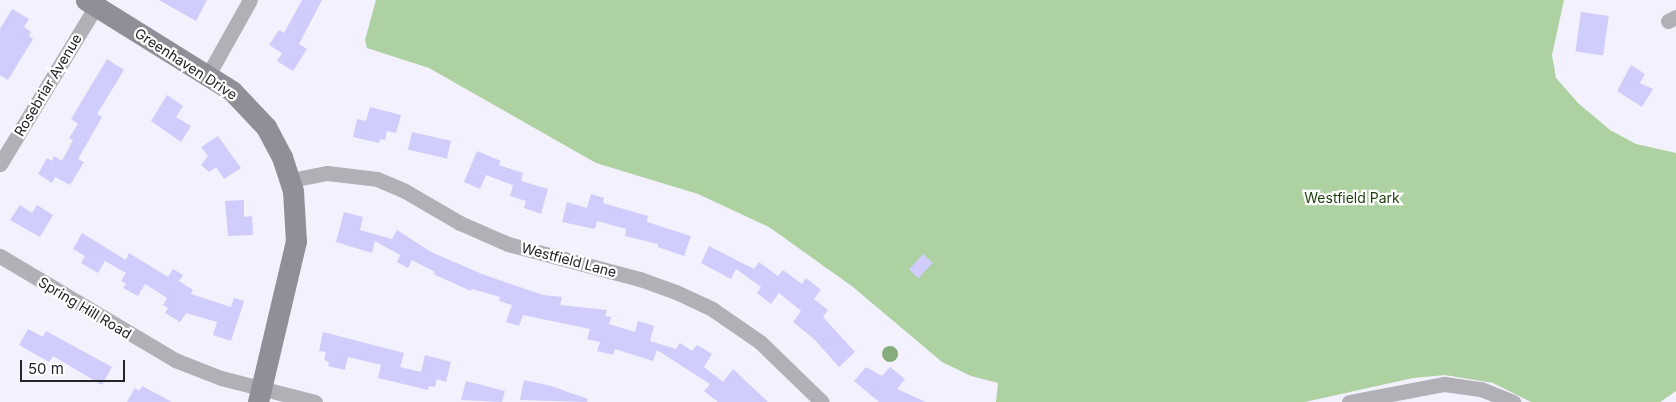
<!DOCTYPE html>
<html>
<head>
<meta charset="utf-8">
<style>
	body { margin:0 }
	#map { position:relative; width:1676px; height:402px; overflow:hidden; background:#f2f1fd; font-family:Inter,sans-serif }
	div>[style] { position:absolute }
	.green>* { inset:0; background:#add1a1 }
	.water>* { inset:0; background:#87ac7b }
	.round { border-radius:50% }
	.building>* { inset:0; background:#d0cdfc; transform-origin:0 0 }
	.street>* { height:15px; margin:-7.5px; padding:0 7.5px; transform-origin:7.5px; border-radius:7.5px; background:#b0b0b6 }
	.secondary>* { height:21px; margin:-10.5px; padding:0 10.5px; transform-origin:10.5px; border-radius:10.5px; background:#908f98 }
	span { translate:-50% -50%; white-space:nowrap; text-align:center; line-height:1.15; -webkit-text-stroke:4.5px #fff; paint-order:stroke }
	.street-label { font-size:14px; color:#232328 }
	.park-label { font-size:14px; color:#193e09 }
	.scale { position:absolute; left:20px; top:360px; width:105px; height:22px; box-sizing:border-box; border:2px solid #232328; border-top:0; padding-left:6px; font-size:15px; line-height:18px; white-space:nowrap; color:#232328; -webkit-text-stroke:4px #fff; paint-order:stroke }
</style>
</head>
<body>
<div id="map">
	<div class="green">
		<div style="clip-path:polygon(376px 0,1564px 0,1552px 55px,1556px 78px,1578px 103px,1610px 130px,1636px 144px,1676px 153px,1676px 391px,1660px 402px,1531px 402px,1493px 383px,1445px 375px,1413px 378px,1305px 402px,996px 402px,998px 383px,971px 376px,942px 362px,853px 287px,769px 227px,698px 194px,596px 163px,429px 68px,367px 48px,365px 40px)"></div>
	</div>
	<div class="water">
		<div class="round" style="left:882px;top:346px;width:16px;height:16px"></div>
	</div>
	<div class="building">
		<div style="clip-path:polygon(159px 0,207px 0,196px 21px)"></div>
		<div style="clip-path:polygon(302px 0,322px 0,299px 44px,307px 49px,293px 71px,277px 61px,282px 53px,269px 45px,279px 30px,284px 33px)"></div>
		<div style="clip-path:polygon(12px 9px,29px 19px,24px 27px,31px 32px,29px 36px,33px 39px,8px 80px,0 75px,0 29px)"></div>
		<div style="left:1581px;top:12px;width:28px;height:40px;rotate:8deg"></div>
		<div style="clip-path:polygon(107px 59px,124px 70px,97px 114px,102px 117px,78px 159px,84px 162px,70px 185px,55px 177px,52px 183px,38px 174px,47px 158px,52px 161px,54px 156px,62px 161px,73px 140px,69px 138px,78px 124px,71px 119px)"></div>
		<div style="clip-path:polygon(1631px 65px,1645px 74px,1640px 83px,1653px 89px,1642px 107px,1617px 91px)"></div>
		<div style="clip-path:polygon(167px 95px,183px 106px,176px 117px,191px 126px,181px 142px,151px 121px)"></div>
		<div style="clip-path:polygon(370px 107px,401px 115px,396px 133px,387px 131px,385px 140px,380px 139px,379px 143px,353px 137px,357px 119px,366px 121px)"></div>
		<div style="left:412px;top:132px;width:40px;height:18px;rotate:13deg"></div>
		<div style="clip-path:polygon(218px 136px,241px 168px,224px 179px,216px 167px,209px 172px,201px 165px,208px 156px,201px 147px)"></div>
		<div style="clip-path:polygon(477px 151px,501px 161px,499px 165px,523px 173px,521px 181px,548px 189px,541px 214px,524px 208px,526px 201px,510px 196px,513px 185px,486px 175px,480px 189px,464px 182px)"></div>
		<div style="clip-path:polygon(591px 194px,604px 198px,603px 203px,648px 216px,647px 222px,691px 236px,684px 256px,658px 247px,658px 244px,625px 236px,626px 229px,597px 221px,595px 229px,562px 222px,567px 202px,587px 208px)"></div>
		<div style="clip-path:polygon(244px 200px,244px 217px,252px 216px,253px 235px,228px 236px,225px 201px)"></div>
		<div style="clip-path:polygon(20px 205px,32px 213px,37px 205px,53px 215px,40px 237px,10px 220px)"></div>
		<div style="clip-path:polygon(344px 212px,363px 217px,360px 230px,392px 239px,397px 230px,431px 252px,482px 274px,543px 295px,562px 297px,560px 305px,607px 310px,605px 316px,611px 317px,609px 324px,635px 332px,638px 321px,654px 326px,650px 341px,676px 349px,680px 343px,692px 351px,697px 345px,712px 354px,704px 367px,723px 382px,733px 369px,768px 402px,718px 402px,704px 391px,710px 384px,657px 350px,653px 361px,615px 349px,613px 355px,597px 351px,600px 342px,587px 339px,590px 329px,523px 315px,519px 326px,506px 322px,512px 305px,499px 301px,500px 297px,472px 289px,471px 291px,433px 274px,435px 272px,412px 260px,408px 268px,397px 262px,400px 255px,375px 241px,372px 253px,336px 242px)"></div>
		<div style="clip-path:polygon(82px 233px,126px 260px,129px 253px,168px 277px,173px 269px,183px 275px,179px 281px,193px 290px,191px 294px,231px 307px,234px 298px,244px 301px,231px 341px,213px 335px,217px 322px,186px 313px,180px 322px,165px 313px,168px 308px,163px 305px,167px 298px,145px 284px,138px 296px,123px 288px,126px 284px,121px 281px,126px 273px,105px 261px,98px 273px,81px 263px,85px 256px,73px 249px)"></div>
		<div style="clip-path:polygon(709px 246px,754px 269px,759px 262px,778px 276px,783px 270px,802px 284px,806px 278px,821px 290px,814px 299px,828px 310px,823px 317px,855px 352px,839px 367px,815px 340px,793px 322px,801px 311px,779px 293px,771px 304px,757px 293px,761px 287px,736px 269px,731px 279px,701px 263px)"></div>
		<div style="left:923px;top:254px;width:13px;height:21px;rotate:42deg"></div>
		<div style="clip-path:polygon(28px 329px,43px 337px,46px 331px,112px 367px,102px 385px,53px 356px,49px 362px,19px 345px)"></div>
		<div style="clip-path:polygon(323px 332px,404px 353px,400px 367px,421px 372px,425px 355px,451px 362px,446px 382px,437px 379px,435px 387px,429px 386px,428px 390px,378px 378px,381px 365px,348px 357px,345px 370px,328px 366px,329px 362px,324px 360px,326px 352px,319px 351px)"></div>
		<div style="clip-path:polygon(866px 367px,882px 376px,890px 367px,905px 379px,897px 389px,926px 402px,879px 402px,854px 381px)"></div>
		<div style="clip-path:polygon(524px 380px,551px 386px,588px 399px,587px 402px,520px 400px)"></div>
		<div style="clip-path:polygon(466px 381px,505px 391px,502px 402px,461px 400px)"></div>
		<div style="clip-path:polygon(142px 386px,172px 402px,127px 402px,135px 388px,139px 391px)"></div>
	</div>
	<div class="street">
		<div style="left:1668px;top:21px;width:9px;rotate:-27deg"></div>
		<div style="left:208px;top:75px;width:86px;rotate:-60.8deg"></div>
		<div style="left:0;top:164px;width:185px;rotate:-58.7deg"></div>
		<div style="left:291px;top:180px;width:37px;rotate:-11deg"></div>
		<div style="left:327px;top:173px;width:50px;rotate:6.8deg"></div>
		<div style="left:377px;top:179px;width:30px;rotate:23deg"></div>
		<div style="left:405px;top:191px;width:64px;rotate:30.2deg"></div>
		<div style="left:460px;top:223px;width:52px;rotate:23.6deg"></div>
		<div style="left:508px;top:244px;width:137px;rotate:14.9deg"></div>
		<div style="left:640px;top:279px;width:38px;rotate:20deg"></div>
		<div style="left:676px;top:292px;width:40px;rotate:25deg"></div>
		<div style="left:712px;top:309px;width:58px;rotate:34.5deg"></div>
		<div style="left:760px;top:342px;width:86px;rotate:44.1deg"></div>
		<div style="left:0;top:256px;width:204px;rotate:30.7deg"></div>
		<div style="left:175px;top:360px;width:49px;rotate:21.4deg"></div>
		<div style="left:221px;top:378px;width:97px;rotate:14.3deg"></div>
		<div style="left:1349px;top:402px;width:97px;rotate:-10.7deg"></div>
		<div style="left:1444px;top:384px;width:37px;rotate:8deg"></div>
		<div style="left:1481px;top:389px;width:35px;rotate:22deg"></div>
	</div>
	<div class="secondary">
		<div style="left:86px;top:0;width:172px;rotate:31.9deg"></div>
		<div style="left:232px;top:91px;width:50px;rotate:46.6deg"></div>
		<div style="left:266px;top:127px;width:34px;rotate:62deg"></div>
		<div style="left:282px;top:157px;width:36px;rotate:72deg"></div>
		<div style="left:293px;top:191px;width:50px;rotate:86.6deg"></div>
		<div style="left:296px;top:241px;width:165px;rotate:103.3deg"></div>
	</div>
	<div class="street-label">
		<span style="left:186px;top:64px;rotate:33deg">Greenhaven Drive</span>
		<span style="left:48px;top:85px;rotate:-59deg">Rosebriar Avenue</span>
		<span style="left:569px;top:260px;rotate:15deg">Westfield Lane</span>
		<span style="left:85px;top:308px;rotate:31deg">Spring Hill Road</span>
	</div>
	<div class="park-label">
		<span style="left:1352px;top:198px">Westfield Park</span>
	</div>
	<div class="scale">50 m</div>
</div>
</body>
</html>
